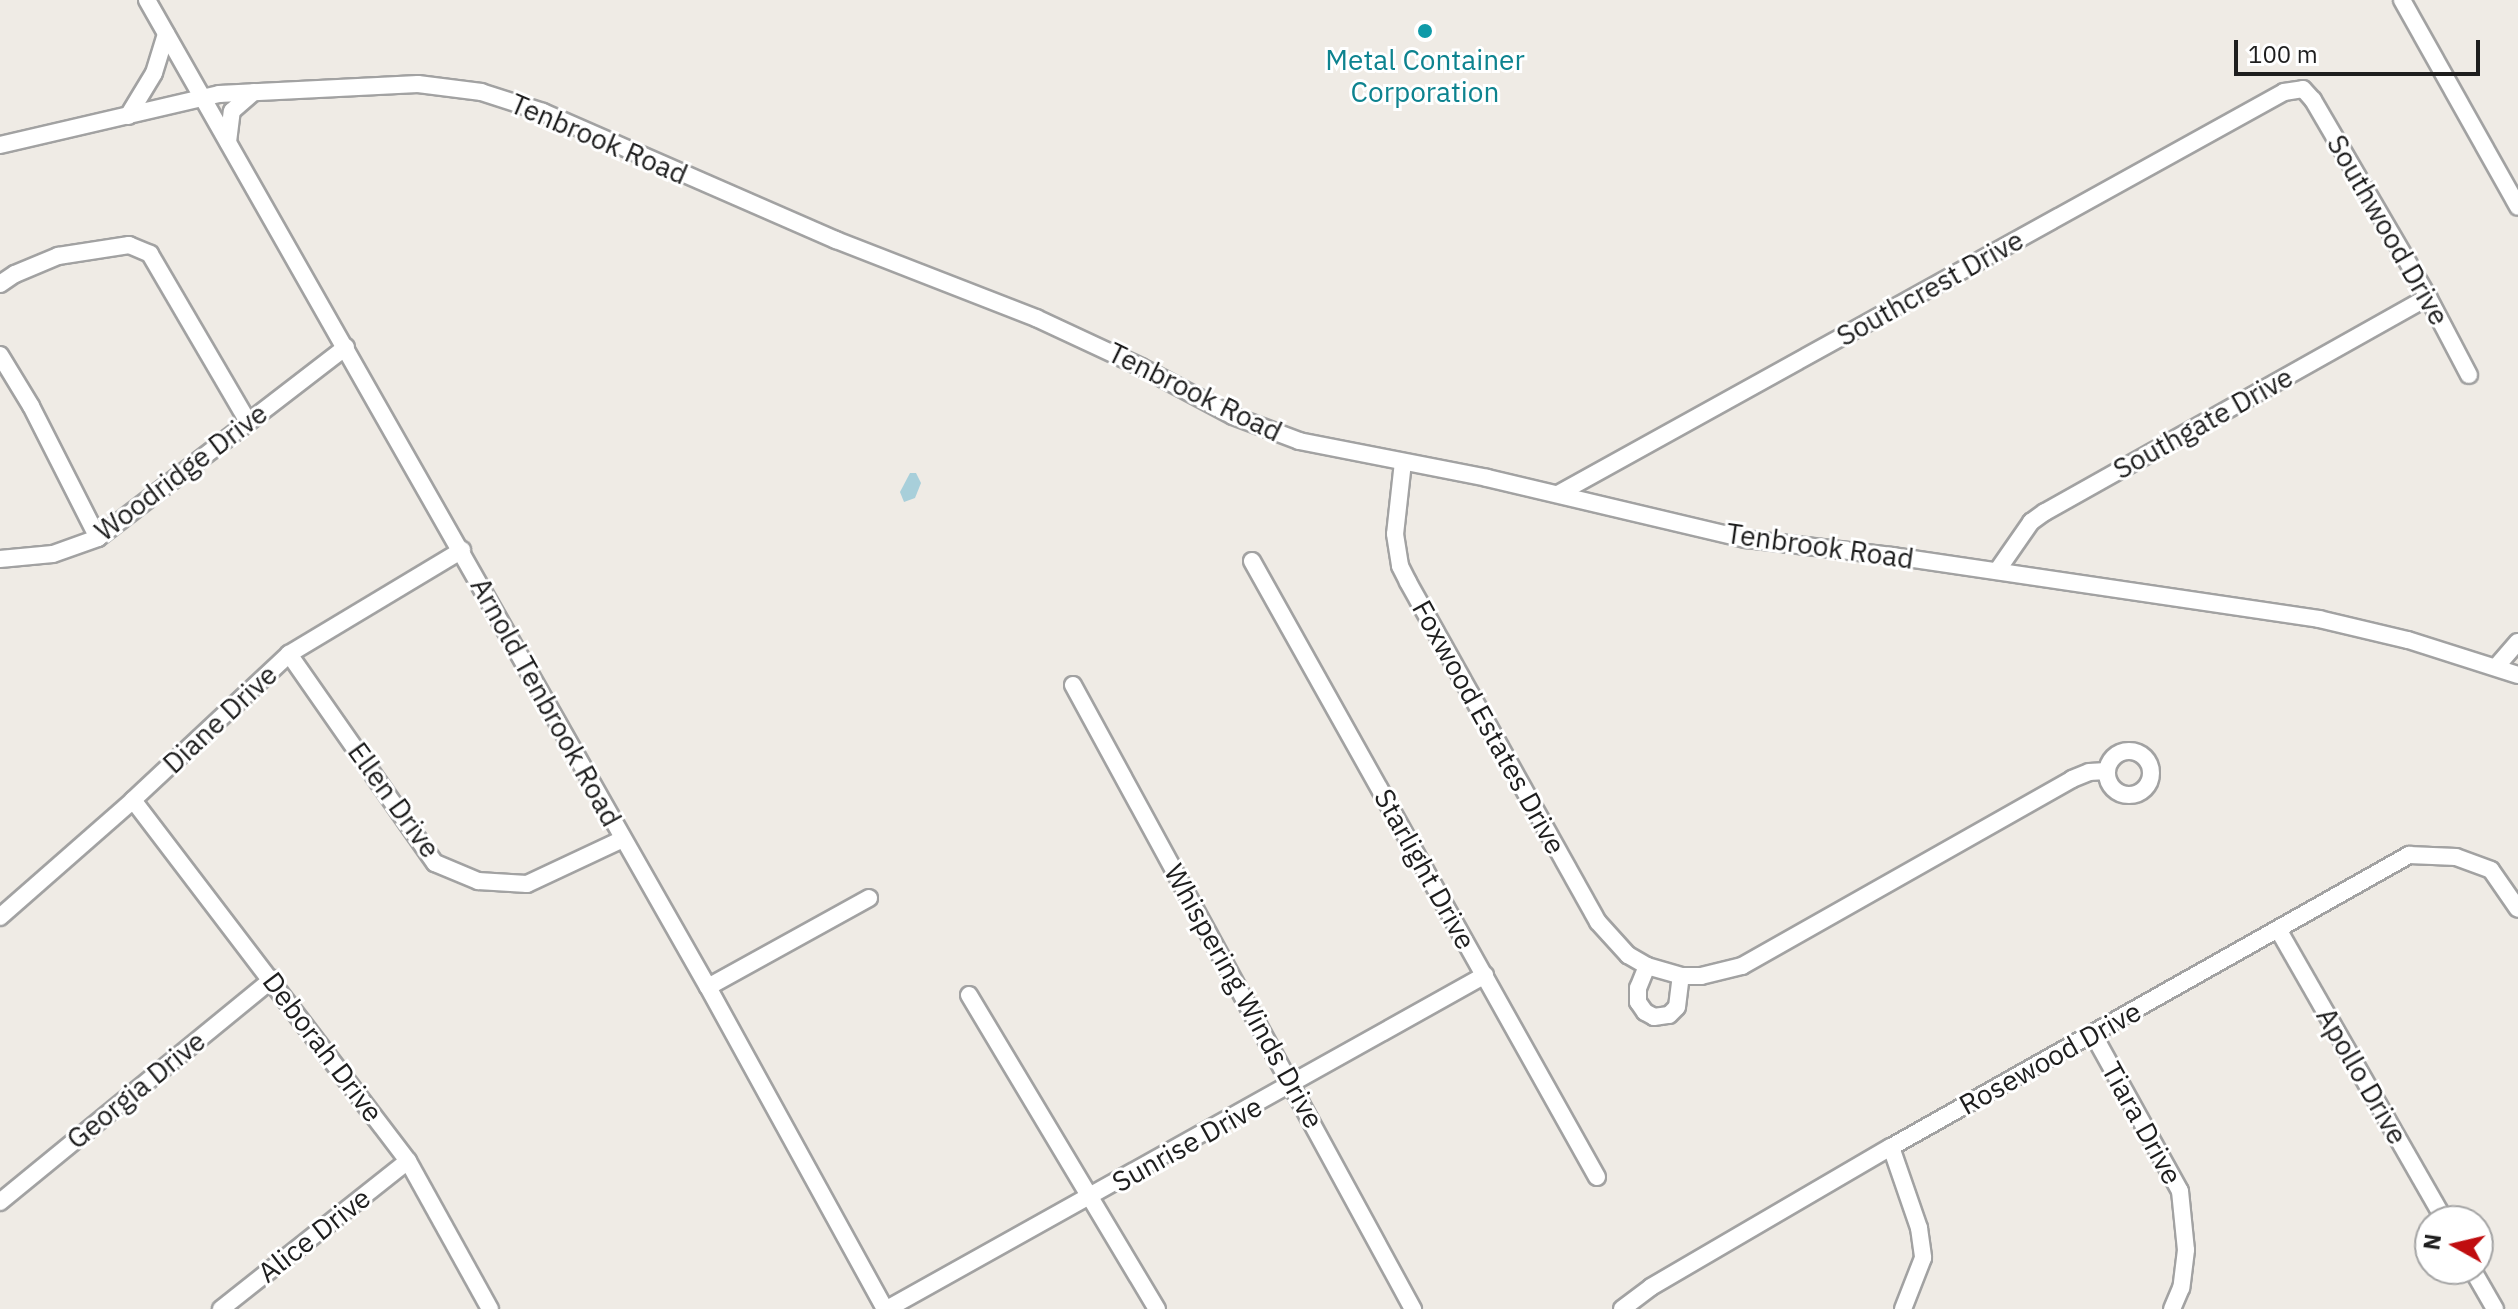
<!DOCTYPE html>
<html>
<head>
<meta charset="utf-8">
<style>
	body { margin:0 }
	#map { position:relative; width:2518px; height:1309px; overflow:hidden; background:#efebe5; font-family:"IBM Plex Sans",sans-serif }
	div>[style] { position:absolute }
	.water>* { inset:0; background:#a8cfda }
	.roads { filter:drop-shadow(2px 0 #a2a2a2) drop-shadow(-2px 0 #a2a2a2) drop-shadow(0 2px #a2a2a2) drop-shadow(0 -2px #a2a2a2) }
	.minor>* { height:16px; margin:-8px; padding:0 8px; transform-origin:8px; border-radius:8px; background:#fff }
	.minor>.ring { margin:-8px; padding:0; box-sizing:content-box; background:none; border:16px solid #fff; border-radius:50% }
	.dots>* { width:22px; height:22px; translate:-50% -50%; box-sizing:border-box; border:4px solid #fff; border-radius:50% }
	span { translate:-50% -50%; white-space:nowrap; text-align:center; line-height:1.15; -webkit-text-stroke:6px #fff; paint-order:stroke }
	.culture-label { font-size:28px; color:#0d838f }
	.street-label { font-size:28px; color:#1e1e1e }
	.north { position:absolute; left:2414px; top:1205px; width:80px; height:80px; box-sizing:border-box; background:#fff; border:2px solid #a5a5a5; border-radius:50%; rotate:278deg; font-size:22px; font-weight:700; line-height:32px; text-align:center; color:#1e1e1e }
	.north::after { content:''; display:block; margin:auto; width:28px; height:36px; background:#c00d0f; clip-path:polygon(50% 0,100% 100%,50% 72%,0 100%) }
	.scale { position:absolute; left:2234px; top:40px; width:246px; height:36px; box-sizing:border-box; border:4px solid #1e1e1e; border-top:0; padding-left:10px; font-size:24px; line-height:28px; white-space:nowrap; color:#1e1e1e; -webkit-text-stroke:6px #fff; paint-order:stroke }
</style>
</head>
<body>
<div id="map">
	<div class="water">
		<div style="clip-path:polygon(910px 473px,916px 473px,921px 483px,915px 498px,904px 502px,900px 492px)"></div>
	</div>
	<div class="roads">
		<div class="minor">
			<div style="left:147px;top:0;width:1135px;rotate:60.39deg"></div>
			<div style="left:708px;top:987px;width:367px;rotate:61.2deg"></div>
			<div style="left:2402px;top:0;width:237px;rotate:60.7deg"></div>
			<div style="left:128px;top:116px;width:50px;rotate:-58.8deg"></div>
			<div style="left:154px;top:73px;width:41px;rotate:-72.9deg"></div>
			<div style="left:228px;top:142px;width:31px;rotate:-83deg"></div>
			<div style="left:232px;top:111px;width:29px;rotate:-41deg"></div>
			<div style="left:0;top:145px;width:225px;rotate:-13.1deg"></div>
			<div style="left:219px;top:94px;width:199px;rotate:-2.9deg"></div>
			<div style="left:418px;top:84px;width:64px;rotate:7.2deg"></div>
			<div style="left:481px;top:92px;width:65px;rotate:17.9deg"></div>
			<div style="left:543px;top:112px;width:320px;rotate:23.6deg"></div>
			<div style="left:836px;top:240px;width:215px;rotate:21.3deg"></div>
			<div style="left:1036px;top:318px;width:116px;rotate:25deg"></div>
			<div style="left:1141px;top:367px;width:104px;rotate:28deg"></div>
			<div style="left:1233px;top:416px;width:71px;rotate:20.7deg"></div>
			<div style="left:1299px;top:441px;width:192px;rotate:11.1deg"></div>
			<div style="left:1487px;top:478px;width:266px;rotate:13.3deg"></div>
			<div style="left:1746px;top:539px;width:148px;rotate:6.6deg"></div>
			<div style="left:1893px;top:556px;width:431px;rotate:8.4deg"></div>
			<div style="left:2319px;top:619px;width:91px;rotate:13.3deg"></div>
			<div style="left:2408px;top:640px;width:115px;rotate:17.7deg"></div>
			<div style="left:0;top:284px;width:18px;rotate:-34deg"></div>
			<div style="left:15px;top:274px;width:47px;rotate:-22.7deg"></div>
			<div style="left:58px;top:256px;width:72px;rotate:-8.8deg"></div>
			<div style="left:129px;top:245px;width:23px;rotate:23deg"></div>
			<div style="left:150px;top:254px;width:194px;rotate:59.7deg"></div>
			<div style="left:0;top:355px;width:60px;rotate:58.7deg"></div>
			<div style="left:31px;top:406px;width:148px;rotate:63.1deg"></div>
			<div style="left:1403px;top:462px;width:72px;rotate:96.3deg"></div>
			<div style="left:1395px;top:534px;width:32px;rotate:81deg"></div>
			<div style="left:1400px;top:566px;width:18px;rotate:63deg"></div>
			<div style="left:1408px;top:582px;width:389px;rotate:60.8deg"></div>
			<div style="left:1598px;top:922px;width:45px;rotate:47.7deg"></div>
			<div style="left:1628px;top:955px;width:22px;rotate:30deg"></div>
			<div style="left:1647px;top:966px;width:35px;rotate:16deg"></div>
			<div style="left:1681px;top:976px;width:20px"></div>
			<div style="left:1701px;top:976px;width:42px;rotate:-13.7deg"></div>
			<div style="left:1742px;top:966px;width:379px;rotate:-29.5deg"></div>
			<div style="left:2072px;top:779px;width:18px;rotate:-22deg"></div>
			<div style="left:2089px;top:772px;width:18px;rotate:-3deg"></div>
			<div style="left:1558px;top:494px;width:830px;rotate:-28.97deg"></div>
			<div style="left:2284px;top:92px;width:19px;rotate:-9deg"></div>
			<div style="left:2303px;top:89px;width:15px;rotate:48deg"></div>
			<div style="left:2313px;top:100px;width:228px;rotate:59.7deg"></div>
			<div style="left:2428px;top:297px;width:88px;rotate:62.3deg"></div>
			<div style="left:0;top:559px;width:53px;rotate:-5.4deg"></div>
			<div style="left:53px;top:554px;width:48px;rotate:-19.6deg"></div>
			<div style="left:98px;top:538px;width:313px;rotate:-37.6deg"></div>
			<div style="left:1252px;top:561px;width:706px;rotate:60.75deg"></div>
			<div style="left:1997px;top:571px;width:60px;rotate:-55.2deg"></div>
			<div style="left:2031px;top:522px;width:17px;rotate:-36deg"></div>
			<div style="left:2045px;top:512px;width:439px;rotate:-29.3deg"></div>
			<div style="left:289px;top:654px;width:255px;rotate:55.1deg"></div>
			<div style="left:435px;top:863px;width:47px;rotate:22.7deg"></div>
			<div style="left:478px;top:881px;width:49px;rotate:3.5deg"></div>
			<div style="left:527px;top:884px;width:106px;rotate:-25.1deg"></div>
			<div style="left:2496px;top:667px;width:33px;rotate:-49deg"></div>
			<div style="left:1073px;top:685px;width:711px;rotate:61.42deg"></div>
			<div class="ring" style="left:2107px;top:751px;width:28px;height:28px"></div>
			<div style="left:133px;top:800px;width:454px;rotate:52.7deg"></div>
			<div style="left:408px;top:1161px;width:169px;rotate:61deg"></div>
			<div style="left:0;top:917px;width:177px;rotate:-41.3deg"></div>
			<div style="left:133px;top:800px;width:214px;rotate:-43.1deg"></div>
			<div style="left:289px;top:654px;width:202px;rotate:-31deg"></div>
			<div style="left:2279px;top:931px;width:334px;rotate:60.2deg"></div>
			<div style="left:1647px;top:966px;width:24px;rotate:112deg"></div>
			<div style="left:1638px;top:988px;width:14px;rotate:90deg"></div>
			<div style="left:1638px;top:1002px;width:12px;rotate:55deg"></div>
			<div style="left:1645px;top:1012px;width:10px;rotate:29deg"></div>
			<div style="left:1654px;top:1017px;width:15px;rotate:-8deg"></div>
			<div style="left:1669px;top:1015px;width:11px;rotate:-45deg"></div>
			<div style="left:1677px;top:1007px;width:31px;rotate:-83deg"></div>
			<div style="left:708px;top:987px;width:184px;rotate:-28.9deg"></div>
			<div style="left:969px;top:995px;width:366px;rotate:59.1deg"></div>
			<div style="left:2093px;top:1034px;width:179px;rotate:61deg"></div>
			<div style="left:2180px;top:1191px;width:59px;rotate:84.2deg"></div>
			<div style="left:2186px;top:1250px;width:38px;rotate:97deg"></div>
			<div style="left:2181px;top:1288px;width:23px;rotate:113deg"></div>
			<div style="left:1891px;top:1147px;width:86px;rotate:70.9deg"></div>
			<div style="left:1919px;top:1228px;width:30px;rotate:82deg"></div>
			<div style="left:1923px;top:1258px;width:55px;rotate:111.4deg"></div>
			<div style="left:0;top:1202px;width:352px;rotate:-39.3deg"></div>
			<div style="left:2472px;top:1269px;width:46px;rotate:60.1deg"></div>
			<div style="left:221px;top:1309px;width:238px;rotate:-38.4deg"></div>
			<div style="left:887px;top:1309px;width:685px;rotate:-29.18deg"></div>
			<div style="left:1622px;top:1309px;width:36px;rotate:-37deg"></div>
			<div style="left:1651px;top:1287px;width:278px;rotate:-30.3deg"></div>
			<div style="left:1891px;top:1147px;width:595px;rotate:-29.41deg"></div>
			<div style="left:2409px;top:855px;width:47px;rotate:2.4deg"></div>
			<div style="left:2456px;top:857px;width:37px;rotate:20deg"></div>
			<div style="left:2491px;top:870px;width:47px;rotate:55.3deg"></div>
		</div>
	</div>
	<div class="dots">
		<div style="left:1425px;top:31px;background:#0f9aa8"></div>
	</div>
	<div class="culture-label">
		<span style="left:1425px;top:76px">Metal Container<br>Corporation</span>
	</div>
	<div class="street-label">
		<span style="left:599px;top:139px;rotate:23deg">Tenbrook Road</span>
		<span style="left:2388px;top:230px;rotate:60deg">Southwood Drive</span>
		<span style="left:1930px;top:288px;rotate:-29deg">Southcrest Drive</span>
		<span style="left:1195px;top:392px;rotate:26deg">Tenbrook Road</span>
		<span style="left:2203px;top:423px;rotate:-29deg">Southgate Drive</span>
		<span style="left:181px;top:472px;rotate:-37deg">Woodridge Drive</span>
		<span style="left:1820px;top:546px;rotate:8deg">Tenbrook Road</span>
		<span style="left:546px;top:702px;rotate:61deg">Arnold Tenbrook Road</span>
		<span style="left:220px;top:719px;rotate:-43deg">Diane Drive</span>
		<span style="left:1489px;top:727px;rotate:61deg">Foxwood Estates Drive</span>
		<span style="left:394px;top:800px;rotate:54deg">Ellen Drive</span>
		<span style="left:1425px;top:869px;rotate:61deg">Starlight Drive</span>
		<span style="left:1244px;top:996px;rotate:61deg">Whispering Winds Drive</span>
		<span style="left:323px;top:1047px;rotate:53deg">Deborah Drive</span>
		<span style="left:2050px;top:1058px;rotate:-29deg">Rosewood Drive</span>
		<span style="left:2362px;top:1076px;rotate:60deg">Apollo Drive</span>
		<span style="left:136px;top:1090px;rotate:-39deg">Georgia Drive</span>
		<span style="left:2142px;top:1123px;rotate:61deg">Tiara Drive</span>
		<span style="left:1187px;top:1144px;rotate:-29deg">Sunrise Drive</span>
		<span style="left:314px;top:1235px;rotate:-38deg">Alice Drive</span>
	</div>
	<div class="north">N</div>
	<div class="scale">100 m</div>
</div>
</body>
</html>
